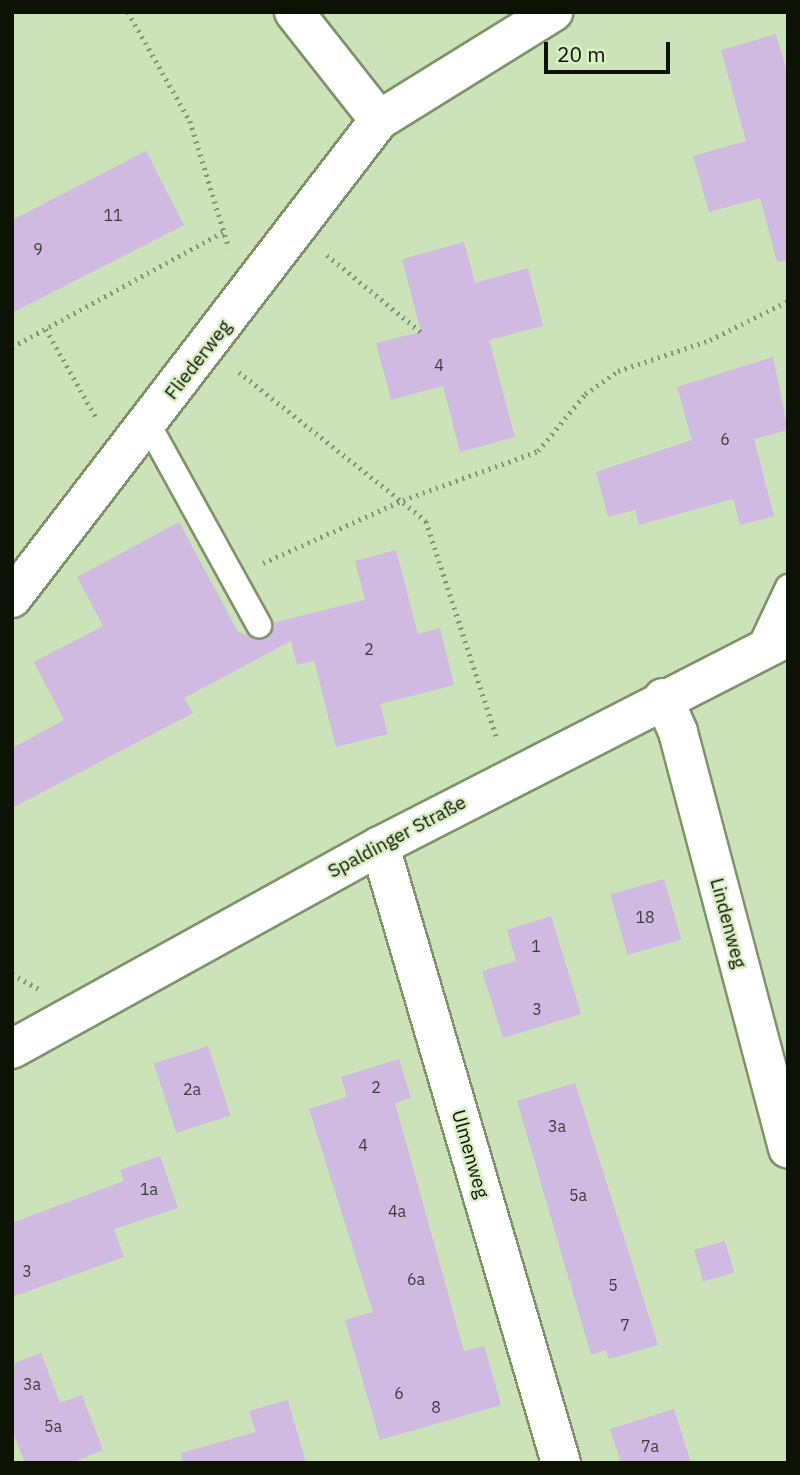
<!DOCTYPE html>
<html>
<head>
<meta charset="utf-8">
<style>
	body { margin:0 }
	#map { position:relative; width:800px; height:1475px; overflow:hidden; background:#cce2b8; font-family:"IBM Plex Sans",sans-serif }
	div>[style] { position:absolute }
	.building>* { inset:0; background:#d0bae2; transform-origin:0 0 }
	.path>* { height:4.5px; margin-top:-2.25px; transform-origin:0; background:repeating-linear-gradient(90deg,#849475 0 2px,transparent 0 7px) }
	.roads { filter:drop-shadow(2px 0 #7f936b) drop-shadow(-2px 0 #7f936b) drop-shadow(0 2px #7f936b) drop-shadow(0 -2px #7f936b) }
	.lane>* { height:24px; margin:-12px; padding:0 12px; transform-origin:12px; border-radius:12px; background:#fff }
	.street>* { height:38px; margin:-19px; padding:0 19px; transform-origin:19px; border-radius:19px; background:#fff }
	.secondary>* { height:38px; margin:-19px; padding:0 19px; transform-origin:19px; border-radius:19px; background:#fff }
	span { translate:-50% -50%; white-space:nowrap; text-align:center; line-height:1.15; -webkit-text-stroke:5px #d9efc4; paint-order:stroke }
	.number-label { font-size:16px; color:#3d3d3c }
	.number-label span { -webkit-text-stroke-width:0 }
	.street-label { font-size:19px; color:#0c1305 }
	.frame { position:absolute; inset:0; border:14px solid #0c1305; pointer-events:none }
	.scale { position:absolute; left:544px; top:42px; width:126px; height:32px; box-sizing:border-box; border:4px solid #0c1305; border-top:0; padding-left:9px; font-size:21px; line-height:24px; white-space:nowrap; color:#0c1305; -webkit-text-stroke:5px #d9efc4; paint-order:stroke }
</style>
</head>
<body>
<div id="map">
	<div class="building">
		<div style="clip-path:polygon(776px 34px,788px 76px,788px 261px,777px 262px,760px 198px,709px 212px,693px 156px,746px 141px,721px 50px)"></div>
		<div style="clip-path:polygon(146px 151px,184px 225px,12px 313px,12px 220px)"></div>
		<div style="clip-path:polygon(464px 242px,475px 283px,528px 268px,543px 326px,489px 340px,515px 437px,460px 452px,443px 386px,391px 400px,376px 343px,421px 332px,402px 259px)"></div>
		<div style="clip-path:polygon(773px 357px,788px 430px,754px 439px,774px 516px,740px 525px,733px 499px,639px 525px,635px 510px,608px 517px,596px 472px,692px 440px,677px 387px)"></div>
		<div style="clip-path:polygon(179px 522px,238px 632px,258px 640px,271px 633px,273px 623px,365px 600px,355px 561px,396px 550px,418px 634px,440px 628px,454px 685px,380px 704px,388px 734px,336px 747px,314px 661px,297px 665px,291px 641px,184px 698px,193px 713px,12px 808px,12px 748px,64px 720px,34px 662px,103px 626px,77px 577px)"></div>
		<div style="left:664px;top:879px;width:63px;height:56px;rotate:74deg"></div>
		<div style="clip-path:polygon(551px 916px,581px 1014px,503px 1038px,482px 971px,516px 961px,507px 930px)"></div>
		<div style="left:208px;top:1046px;width:73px;height:57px;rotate:72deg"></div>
		<div style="clip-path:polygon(399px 1059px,411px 1098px,395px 1103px,464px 1351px,484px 1346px,501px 1405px,380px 1440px,345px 1320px,373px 1312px,309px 1109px,347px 1097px,341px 1077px)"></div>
		<div style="clip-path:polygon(575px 1083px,658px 1345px,609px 1359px,606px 1350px,591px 1355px,517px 1101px)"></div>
		<div style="clip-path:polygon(160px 1156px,178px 1208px,114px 1229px,124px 1257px,12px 1297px,12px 1223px,124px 1181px,120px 1170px)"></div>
		<div style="left:725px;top:1241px;width:33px;height:32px;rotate:74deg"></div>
		<div style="clip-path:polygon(41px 1353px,60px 1403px,82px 1395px,103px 1450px,71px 1463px,25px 1463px,12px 1430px,12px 1364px)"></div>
		<div style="clip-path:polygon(288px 1400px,306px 1463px,182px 1463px,181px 1453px,256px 1432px,249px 1411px)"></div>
		<div style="clip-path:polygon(674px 1409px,691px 1463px,621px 1463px,610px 1429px)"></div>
	</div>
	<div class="path">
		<div style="left:128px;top:12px;width:125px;rotate:60.4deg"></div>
		<div style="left:190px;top:121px;width:133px;rotate:72.9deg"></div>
		<div style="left:327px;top:255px;width:122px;rotate:39.3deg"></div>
		<div style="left:46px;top:329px;width:103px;rotate:60.5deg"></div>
		<div style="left:12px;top:347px;width:243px;rotate:-28.6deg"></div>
		<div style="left:239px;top:372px;width:239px;rotate:38.5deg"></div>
		<div style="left:426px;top:521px;width:231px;rotate:71.9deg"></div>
		<div style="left:263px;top:563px;width:154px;rotate:-24.2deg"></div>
		<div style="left:403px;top:500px;width:144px;rotate:-19.9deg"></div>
		<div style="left:538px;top:451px;width:74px;rotate:-50.5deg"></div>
		<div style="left:585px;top:394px;width:40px;rotate:-34.9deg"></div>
		<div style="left:618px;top:371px;width:97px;rotate:-18.6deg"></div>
		<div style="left:710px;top:340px;width:87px;rotate:-26.6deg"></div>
		<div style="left:12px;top:974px;width:31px;rotate:29deg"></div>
	</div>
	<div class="roads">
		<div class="lane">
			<div style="left:148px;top:424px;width:230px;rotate:61.1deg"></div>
			<div style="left:757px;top:653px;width:73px;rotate:-64.8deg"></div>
		</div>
		<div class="street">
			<div style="left:294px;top:12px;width:137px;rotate:51.8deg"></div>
			<div style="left:12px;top:598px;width:603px;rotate:-52.48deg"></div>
			<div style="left:379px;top:120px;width:205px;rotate:-31.8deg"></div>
			<div style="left:663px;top:698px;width:37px;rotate:66deg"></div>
			<div style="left:678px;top:732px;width:431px;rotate:75.2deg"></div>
			<div style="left:380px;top:846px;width:643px;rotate:73.65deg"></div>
		</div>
		<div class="secondary">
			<div style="left:12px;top:1049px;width:420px;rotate:-28.9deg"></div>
			<div style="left:380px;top:846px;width:458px;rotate:-27.1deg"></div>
		</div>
	</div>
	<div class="number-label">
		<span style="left:113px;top:215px">11</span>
		<span style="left:38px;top:249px">9</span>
		<span style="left:439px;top:365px">4</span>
		<span style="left:725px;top:439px">6</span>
		<span style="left:369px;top:649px">2</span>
		<span style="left:645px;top:917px">18</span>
		<span style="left:536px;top:946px">1</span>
		<span style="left:537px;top:1009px">3</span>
		<span style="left:376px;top:1087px">2</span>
		<span style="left:192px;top:1089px">2a</span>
		<span style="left:557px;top:1126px">3a</span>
		<span style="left:363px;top:1145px">4</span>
		<span style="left:149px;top:1189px">1a</span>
		<span style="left:578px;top:1195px">5a</span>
		<span style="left:397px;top:1211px">4a</span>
		<span style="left:27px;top:1271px">3</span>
		<span style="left:416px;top:1279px">6a</span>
		<span style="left:613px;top:1285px">5</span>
		<span style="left:625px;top:1325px">7</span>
		<span style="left:32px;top:1384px">3a</span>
		<span style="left:399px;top:1393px">6</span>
		<span style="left:436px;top:1407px">8</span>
		<span style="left:53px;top:1426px">5a</span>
		<span style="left:650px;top:1446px">7a</span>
	</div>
	<div class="street-label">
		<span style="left:198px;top:360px;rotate:-52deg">Fliederweg</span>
		<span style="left:397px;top:837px;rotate:-28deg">Spaldinger Straße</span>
		<span style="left:728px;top:923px;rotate:75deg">Lindenweg</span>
		<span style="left:470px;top:1154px;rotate:74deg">Ulmenweg</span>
	</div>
	<div class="frame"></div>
	<div class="scale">20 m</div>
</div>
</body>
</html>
